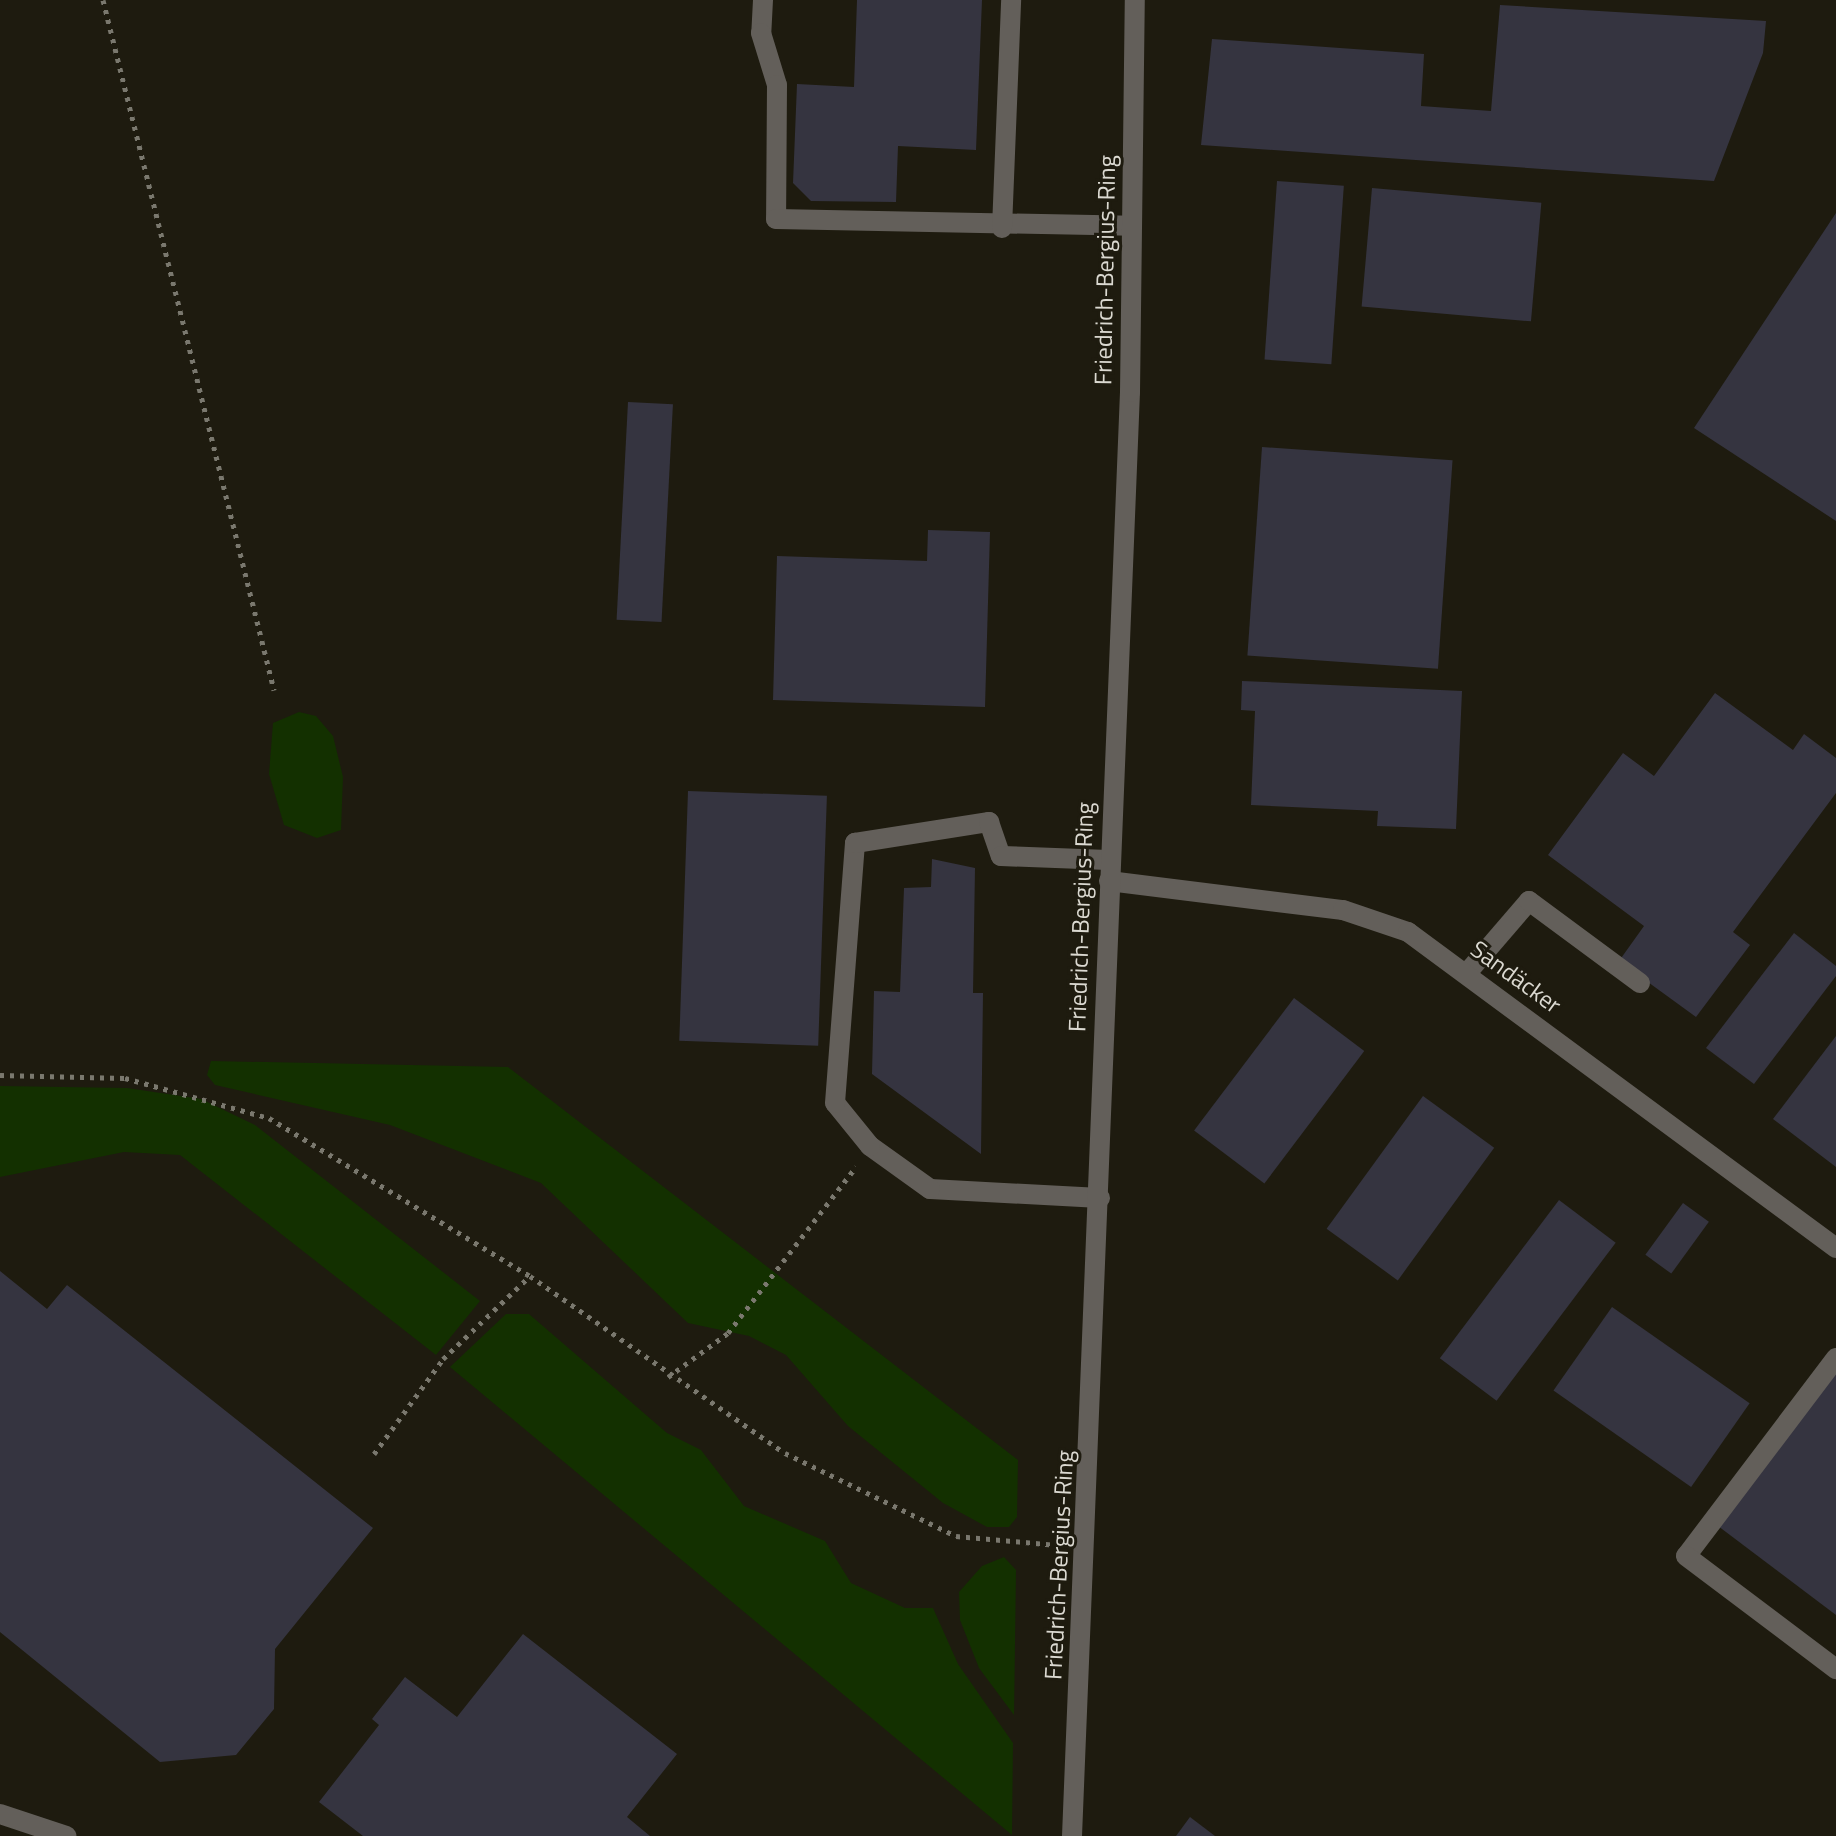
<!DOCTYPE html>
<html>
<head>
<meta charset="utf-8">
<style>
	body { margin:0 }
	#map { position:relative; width:1836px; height:1836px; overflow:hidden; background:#1e1b0f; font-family:"Titillium Web",sans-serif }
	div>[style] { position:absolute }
	.green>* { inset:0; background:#133000 }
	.building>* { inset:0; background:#353440; transform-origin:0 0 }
	.path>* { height:5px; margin-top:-2.5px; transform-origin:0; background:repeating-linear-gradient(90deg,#7a786e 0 4px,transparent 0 10px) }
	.service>* { height:20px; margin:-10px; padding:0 10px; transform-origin:10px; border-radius:10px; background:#635f5a }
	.minor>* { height:20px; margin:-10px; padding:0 10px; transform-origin:10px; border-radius:10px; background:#635f5a }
	.tertiary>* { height:20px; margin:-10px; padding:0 10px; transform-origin:10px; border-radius:10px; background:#635f5a }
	span { translate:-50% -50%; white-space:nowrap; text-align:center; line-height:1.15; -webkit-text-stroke:6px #1e1b0f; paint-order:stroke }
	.street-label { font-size:24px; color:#dbd9d1 }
</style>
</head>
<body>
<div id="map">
	<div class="green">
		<div style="clip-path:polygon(299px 712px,316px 716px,333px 736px,343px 777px,341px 830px,317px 838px,284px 825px,269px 774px,273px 723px)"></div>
		<div style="clip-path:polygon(211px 1061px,508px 1067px,1018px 1460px,1017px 1517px,1009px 1527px,987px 1527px,943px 1503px,848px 1426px,786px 1355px,749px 1336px,688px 1323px,541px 1183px,390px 1125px,215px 1085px,207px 1075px)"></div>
		<div style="clip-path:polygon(0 1086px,127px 1088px,201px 1099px,255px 1125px,480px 1301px,436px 1355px,180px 1155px,124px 1152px,0 1177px)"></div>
		<div style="clip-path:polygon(506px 1314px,529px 1314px,667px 1433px,701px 1450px,744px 1506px,825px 1541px,851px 1583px,905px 1608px,933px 1608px,958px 1664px,1013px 1743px,1012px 1835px,450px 1367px)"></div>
		<div style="clip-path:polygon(1004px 1557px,1016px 1570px,1014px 1715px,979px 1668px,960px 1620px,959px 1592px,982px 1566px)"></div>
	</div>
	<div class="building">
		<div style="clip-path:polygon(857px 0,982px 0,976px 150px,898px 146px,896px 202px,811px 201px,793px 183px,797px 84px,854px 87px)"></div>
		<div style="clip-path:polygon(1500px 5px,1766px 21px,1763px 53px,1714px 181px,1201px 145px,1212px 39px,1424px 54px,1421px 106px,1491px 111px)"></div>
		<div style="left:1277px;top:181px;width:67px;height:179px;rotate:4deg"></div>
		<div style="left:1372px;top:188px;width:170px;height:119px;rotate:5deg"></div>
		<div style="clip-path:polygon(1836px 213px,1836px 521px,1694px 428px)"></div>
		<div style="left:628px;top:402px;width:45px;height:218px;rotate:3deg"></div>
		<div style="left:1262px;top:447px;width:191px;height:209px;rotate:4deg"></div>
		<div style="clip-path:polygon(928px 530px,990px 532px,985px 707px,773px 700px,777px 556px,927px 561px)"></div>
		<div style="clip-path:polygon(1242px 681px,1462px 691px,1456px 829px,1377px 826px,1378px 811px,1251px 805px,1255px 711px,1241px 710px)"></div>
		<div style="clip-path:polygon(1715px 693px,1793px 750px,1804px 734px,1836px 758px,1836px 793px,1733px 932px,1750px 945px,1696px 1017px,1619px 961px,1644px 926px,1548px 855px,1623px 753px,1654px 776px)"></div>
		<div style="left:688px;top:791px;width:139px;height:250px;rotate:2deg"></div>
		<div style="clip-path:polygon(932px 859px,975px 868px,973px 993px,983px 993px,981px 1154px,872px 1074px,874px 991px,900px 992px,904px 888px,931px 887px)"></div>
		<div style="clip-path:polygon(1794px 933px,1836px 966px,1836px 976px,1754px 1084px,1706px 1048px)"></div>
		<div style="left:1294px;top:998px;width:88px;height:166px;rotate:37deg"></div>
		<div style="clip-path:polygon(1836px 1036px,1836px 1167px,1773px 1119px)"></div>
		<div style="left:1423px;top:1096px;width:88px;height:164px;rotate:36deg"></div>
		<div style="left:1559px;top:1200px;width:71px;height:198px;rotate:37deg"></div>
		<div style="left:1683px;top:1203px;width:32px;height:64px;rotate:36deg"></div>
		<div style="clip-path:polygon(0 1271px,47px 1309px,67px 1285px,373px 1528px,275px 1649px,274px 1709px,236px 1755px,160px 1762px,0 1632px)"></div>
		<div style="left:1612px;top:1307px;width:168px;height:102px;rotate:35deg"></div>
		<div style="clip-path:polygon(1836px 1371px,1836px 1615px,1718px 1526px)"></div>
		<div style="clip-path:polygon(523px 1634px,677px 1754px,627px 1817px,650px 1836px,363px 1836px,319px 1802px,379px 1725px,372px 1719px,405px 1677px,457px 1717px)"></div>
		<div style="clip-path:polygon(1190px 1817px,1215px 1836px,1176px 1836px)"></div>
	</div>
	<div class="path">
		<div style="left:103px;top:0;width:711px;rotate:76.08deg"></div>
		<div style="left:0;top:1075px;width:125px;rotate:1.4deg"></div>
		<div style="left:125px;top:1078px;width:149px;rotate:15.5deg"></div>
		<div style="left:269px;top:1118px;width:305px;rotate:31.2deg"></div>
		<div style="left:530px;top:1276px;width:310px;rotate:34.8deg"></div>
		<div style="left:785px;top:1453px;width:190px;rotate:25.9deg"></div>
		<div style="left:956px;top:1536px;width:101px;rotate:5.1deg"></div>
		<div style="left:668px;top:1377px;width:74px;rotate:-36.3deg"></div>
		<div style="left:728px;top:1333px;width:210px;rotate:-52.4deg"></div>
		<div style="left:374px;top:1454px;width:117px;rotate:-54deg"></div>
		<div style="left:443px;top:1359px;width:120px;rotate:-43.7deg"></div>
	</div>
	<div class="service">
		<div style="left:763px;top:0;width:33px;rotate:93deg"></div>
		<div style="left:761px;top:33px;width:54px;rotate:72.9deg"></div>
		<div style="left:777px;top:85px;width:134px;rotate:90.4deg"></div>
		<div style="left:776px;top:219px;width:356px;rotate:1.1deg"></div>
		<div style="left:1002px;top:228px;width:228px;rotate:-87.7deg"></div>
		<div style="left:1467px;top:973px;width:95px;rotate:-49.3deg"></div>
		<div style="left:1529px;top:901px;width:138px;rotate:36.5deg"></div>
		<div style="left:1100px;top:1198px;width:170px;rotate:-177deg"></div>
		<div style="left:930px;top:1189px;width:74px;rotate:-144.4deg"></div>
		<div style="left:870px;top:1146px;width:55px;rotate:-129.1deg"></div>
		<div style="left:835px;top:1103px;width:261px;rotate:-85.6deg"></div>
		<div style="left:855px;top:843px;width:136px;rotate:-8.9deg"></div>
		<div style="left:989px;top:822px;width:36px;rotate:71deg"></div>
		<div style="left:1001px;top:856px;width:107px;rotate:2.1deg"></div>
		<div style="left:1836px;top:1358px;width:248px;rotate:127.1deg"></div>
		<div style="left:1686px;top:1556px;width:188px;rotate:37deg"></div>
	</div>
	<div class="minor">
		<div style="left:1109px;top:881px;width:236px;rotate:7.1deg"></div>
		<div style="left:1343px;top:910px;width:69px;rotate:18.7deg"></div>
		<div style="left:1408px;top:932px;width:532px;rotate:36.44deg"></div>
	</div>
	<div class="tertiary">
		<div style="left:0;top:1814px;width:70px;rotate:18.4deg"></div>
		<div style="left:1072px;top:1836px;width:1445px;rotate:-87.7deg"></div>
		<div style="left:1130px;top:392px;width:392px;rotate:-89.3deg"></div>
	</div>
	<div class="street-label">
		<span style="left:1105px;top:270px;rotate:-89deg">Friedrich-Bergius-Ring</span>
		<span style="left:1081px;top:917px;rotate:-88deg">Friedrich-Bergius-Ring</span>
		<span style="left:1516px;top:977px;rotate:36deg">Sandäcker</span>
		<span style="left:1059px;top:1565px;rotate:-87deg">Friedrich-Bergius-Ring</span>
	</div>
</div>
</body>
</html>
